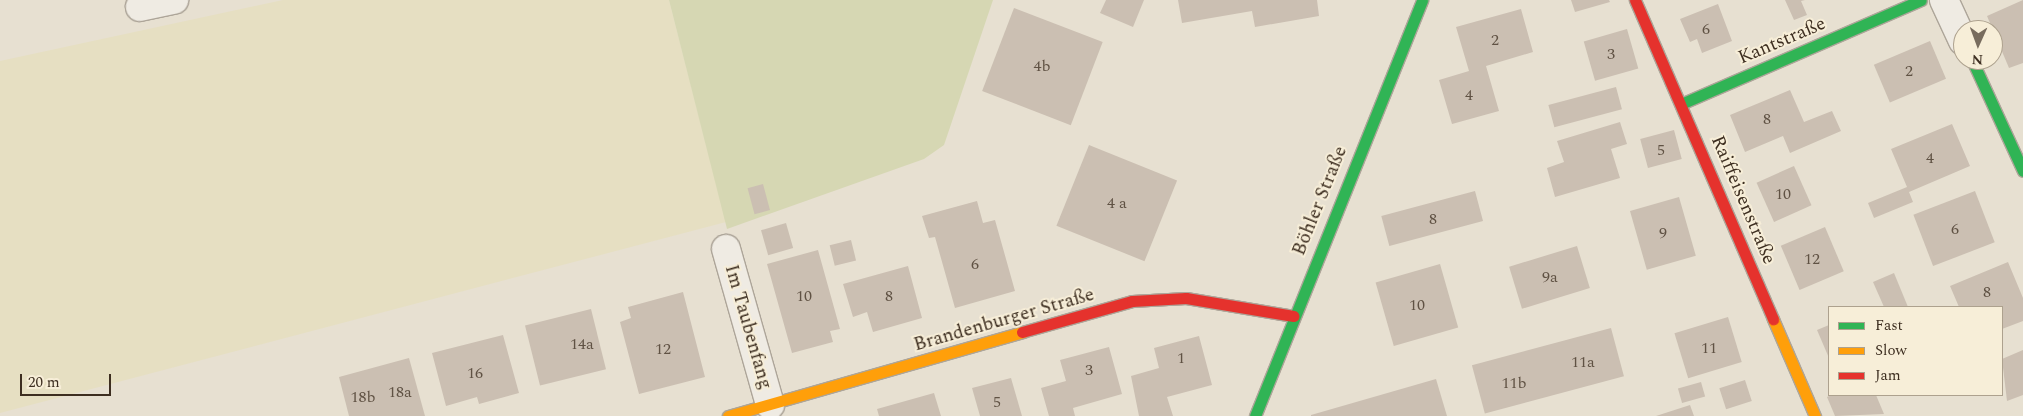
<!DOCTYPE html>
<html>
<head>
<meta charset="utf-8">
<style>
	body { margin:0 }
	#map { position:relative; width:2023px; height:416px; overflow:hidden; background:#e7e0d1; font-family:Spectral,serif }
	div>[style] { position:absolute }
	.farmland>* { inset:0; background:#e6dfc2 }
	.green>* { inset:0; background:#d6d7b3 }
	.building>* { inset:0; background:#cbbfb2; transform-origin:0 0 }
	.roads { filter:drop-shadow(1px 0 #ada599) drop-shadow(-1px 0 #ada599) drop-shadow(0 1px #ada599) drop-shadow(0 -1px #ada599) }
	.street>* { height:28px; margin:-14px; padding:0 14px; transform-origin:14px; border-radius:14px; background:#efebe3 }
	.fast>* { height:11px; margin:-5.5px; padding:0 5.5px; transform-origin:5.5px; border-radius:5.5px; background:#30b455 }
	.slow>* { height:11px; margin:-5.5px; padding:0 5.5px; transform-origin:5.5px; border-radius:5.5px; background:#ff9f0a }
	.jam>* { height:11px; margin:-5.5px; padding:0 5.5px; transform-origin:5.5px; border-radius:5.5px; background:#e5322d }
	span { translate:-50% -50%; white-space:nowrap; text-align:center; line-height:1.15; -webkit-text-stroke:4px #f7eed8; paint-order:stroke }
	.number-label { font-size:16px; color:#605244 }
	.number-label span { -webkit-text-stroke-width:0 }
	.street-label { font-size:19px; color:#3d2e20 }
	.legend { position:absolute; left:1828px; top:306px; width:175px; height:90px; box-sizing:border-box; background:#f7eed8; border:1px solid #ada18e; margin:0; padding:6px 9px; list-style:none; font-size:15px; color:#3d2e20 }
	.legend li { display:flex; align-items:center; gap:10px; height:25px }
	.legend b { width:25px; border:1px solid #ada18e }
	.north { position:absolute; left:1953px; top:20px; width:50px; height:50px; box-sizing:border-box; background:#f7eed8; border:1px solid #ada18e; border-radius:50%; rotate:182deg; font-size:14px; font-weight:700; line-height:20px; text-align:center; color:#3d2e20 }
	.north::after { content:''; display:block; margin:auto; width:18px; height:22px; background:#786c5e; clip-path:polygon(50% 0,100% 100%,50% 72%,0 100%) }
	.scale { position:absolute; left:20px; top:374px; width:91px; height:22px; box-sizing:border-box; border:2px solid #3d2e20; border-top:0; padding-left:6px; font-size:15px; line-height:18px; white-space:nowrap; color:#3d2e20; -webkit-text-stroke:4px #f7eed8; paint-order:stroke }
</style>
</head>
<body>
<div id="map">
	<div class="farmland">
		<div style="clip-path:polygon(283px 0,669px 0,726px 222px,0 413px,0 61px)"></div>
	</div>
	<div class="green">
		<div style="clip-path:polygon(669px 0,993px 0,944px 145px,924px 159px,727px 229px)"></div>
	</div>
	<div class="building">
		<div style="clip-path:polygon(1106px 0,1144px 0,1133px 27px,1100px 13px)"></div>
		<div style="clip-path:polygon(1178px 0,1317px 0,1319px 16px,1255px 27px,1252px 11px,1182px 23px)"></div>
		<div style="clip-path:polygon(1571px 0,1609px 0,1610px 2px,1575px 12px)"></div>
		<div style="clip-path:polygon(1785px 0,1805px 0,1801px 1px,1807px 15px,1794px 20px)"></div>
		<div style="clip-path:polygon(2023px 0,2023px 63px,2009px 68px,1987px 16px)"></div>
		<div style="clip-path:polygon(1718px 4px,1732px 41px,1702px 53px,1697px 39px,1690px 42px,1680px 19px)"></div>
		<div style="left:1014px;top:8px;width:95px;height:89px;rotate:21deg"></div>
		<div style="clip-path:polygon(1521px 9px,1533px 52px,1486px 66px,1499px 111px,1452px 124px,1439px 80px,1469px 71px,1456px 27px)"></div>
		<div style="left:1627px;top:29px;width:41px;height:45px;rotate:74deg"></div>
		<div style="left:1930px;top:41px;width:41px;height:61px;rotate:67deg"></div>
		<div style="left:1616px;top:87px;width:23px;height:70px;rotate:75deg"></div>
		<div style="clip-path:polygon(1790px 90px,1804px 122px,1832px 111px,1841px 131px,1790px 153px,1783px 136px,1745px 152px,1730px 115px)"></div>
		<div style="clip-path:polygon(1620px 122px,1627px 144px,1611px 149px,1620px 178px,1555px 197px,1547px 168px,1564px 162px,1557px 141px)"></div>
		<div style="clip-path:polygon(1952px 124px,1970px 166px,1909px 192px,1913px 202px,1874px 218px,1868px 203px,1907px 187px,1891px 149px)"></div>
		<div style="left:1674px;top:130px;width:30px;height:35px;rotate:75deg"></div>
		<div style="left:1089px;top:145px;width:95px;height:87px;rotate:22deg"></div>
		<div style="left:1794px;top:166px;width:43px;height:41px;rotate:66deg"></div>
		<div style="left:763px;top:184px;width:27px;height:16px;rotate:75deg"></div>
		<div style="left:1475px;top:191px;width:31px;height:97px;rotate:75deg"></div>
		<div style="left:1975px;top:191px;width:55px;height:66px;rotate:69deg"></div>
		<div style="left:1679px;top:197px;width:61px;height:51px;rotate:74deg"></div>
		<div style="clip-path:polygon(977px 201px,983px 223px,995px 220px,1015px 291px,955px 308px,935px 237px,929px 238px,922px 216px)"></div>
		<div style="left:786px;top:223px;width:26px;height:26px;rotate:74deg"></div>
		<div style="left:1825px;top:227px;width:48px;height:48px;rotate:67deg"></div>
		<div style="left:851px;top:240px;width:21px;height:22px;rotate:76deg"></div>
		<div style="left:1577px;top:246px;width:44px;height:71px;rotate:73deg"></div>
		<div style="clip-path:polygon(818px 250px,840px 329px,830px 331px,833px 342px,792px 353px,767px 264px)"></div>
		<div style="clip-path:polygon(2008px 262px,2023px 298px,2023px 321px,2002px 329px,2002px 307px,1959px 307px,1950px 286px)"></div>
		<div style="left:1440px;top:264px;width:66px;height:67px;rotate:74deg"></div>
		<div style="clip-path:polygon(908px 266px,922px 318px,873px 332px,867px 312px,853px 317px,843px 284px)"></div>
		<div style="clip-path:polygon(1894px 273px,1908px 307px,1884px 307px,1873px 282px)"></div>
		<div style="clip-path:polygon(683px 292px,705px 377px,639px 394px,620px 322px,631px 318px,628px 307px)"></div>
		<div style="left:591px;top:309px;width:62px;height:68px;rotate:76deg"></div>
		<div style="left:1728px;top:317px;width:47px;height:56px;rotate:73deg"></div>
		<div style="clip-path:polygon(1829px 325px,1829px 358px,1817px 330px)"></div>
		<div style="left:1611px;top:328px;width:50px;height:144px;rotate:75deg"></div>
		<div style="clip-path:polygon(503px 335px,519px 393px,479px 404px,477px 397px,446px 406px,432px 353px)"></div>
		<div style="clip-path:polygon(1199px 336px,1212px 385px,1167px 397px,1173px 416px,1139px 416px,1131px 376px,1159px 368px,1154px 348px)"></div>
		<div style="clip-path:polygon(1109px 347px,1122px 394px,1073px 408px,1075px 416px,1049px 416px,1041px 388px,1066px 381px,1060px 360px)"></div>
		<div style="clip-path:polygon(2023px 350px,2023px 395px,2007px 401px,2002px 359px)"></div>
		<div style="clip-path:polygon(409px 358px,425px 416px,349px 416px,339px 377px)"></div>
		<div style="clip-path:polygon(1011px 378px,1022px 416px,980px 416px,972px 388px)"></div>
		<div style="clip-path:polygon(1436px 379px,1447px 416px,1311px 416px,1311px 415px)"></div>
		<div style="left:1745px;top:380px;width:22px;height:27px;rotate:72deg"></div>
		<div style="left:1701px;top:382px;width:15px;height:24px;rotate:74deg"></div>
		<div style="clip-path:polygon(934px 393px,941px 416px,879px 416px,877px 409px)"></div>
		<div style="clip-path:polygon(1831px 395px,1876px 395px,1884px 414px,1835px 416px,1827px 397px)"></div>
		<div style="clip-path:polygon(1690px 405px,1694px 416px,1656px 416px)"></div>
	</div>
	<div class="roads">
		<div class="street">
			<div style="left:1944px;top:0;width:45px;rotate:65.1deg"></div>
			<div style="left:140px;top:7px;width:35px;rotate:-12deg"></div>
			<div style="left:726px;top:249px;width:162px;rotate:74.2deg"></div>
		</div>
		<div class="fast">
			<div style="left:1972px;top:60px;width:122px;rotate:65.3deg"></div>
			<div style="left:1683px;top:103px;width:259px;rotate:-23.4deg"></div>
			<div style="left:1255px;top:416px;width:448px;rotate:-68.1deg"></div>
		</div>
		<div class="slow">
			<div style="left:1773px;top:319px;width:106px;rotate:66.6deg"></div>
			<div style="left:728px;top:416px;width:306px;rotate:-15.9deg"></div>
		</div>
		<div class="jam">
			<div style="left:1635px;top:0;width:348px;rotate:66.6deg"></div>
			<div style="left:1022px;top:332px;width:114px;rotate:-15.7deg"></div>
			<div style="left:1132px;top:301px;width:54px;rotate:-3.2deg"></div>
			<div style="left:1186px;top:298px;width:109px;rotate:9.5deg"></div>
		</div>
	</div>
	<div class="number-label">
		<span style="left:1706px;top:29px">6</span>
		<span style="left:1495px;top:40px">2</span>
		<span style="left:1611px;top:54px">3</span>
		<span style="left:1042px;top:66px">4b</span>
		<span style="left:1909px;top:71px">2</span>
		<span style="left:1469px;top:95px">4</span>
		<span style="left:1767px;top:119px">8</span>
		<span style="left:1661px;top:150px">5</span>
		<span style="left:1930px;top:158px">4</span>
		<span style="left:1783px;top:194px">10</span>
		<span style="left:1117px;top:203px">4 a</span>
		<span style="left:1433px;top:219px">8</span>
		<span style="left:1955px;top:229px">6</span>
		<span style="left:1663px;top:233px">9</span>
		<span style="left:1812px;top:259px">12</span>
		<span style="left:975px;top:264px">6</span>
		<span style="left:1550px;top:277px">9a</span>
		<span style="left:1987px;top:292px">8</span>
		<span style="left:804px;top:296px">10</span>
		<span style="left:889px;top:296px">8</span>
		<span style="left:1417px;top:305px">10</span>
		<span style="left:582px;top:344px">14a</span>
		<span style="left:1709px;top:348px">11</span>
		<span style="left:663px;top:349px">12</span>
		<span style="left:1181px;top:358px">1</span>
		<span style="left:1583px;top:362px">11a</span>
		<span style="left:1089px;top:370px">3</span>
		<span style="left:475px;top:373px">16</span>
		<span style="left:1514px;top:383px">11b</span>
		<span style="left:400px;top:392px">18a</span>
		<span style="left:363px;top:397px">18b</span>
		<span style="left:997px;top:402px">5</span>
	</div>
	<div class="street-label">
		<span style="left:1782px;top:41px;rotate:-23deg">Kantstraße</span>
		<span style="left:1743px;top:200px;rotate:67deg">Raiffeisenstraße</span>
		<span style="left:1320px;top:201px;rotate:-68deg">Böhler Straße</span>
		<span style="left:1004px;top:320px;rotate:-16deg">Brandenburger Straße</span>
		<span style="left:748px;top:327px;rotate:74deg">Im Taubenfang</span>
	</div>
	<ul class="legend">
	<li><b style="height:6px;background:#30b455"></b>Fast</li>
	<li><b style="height:6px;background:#ff9f0a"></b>Slow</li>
	<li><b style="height:6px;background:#e5322d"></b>Jam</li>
	</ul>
	<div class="north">N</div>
	<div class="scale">20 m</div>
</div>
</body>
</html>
